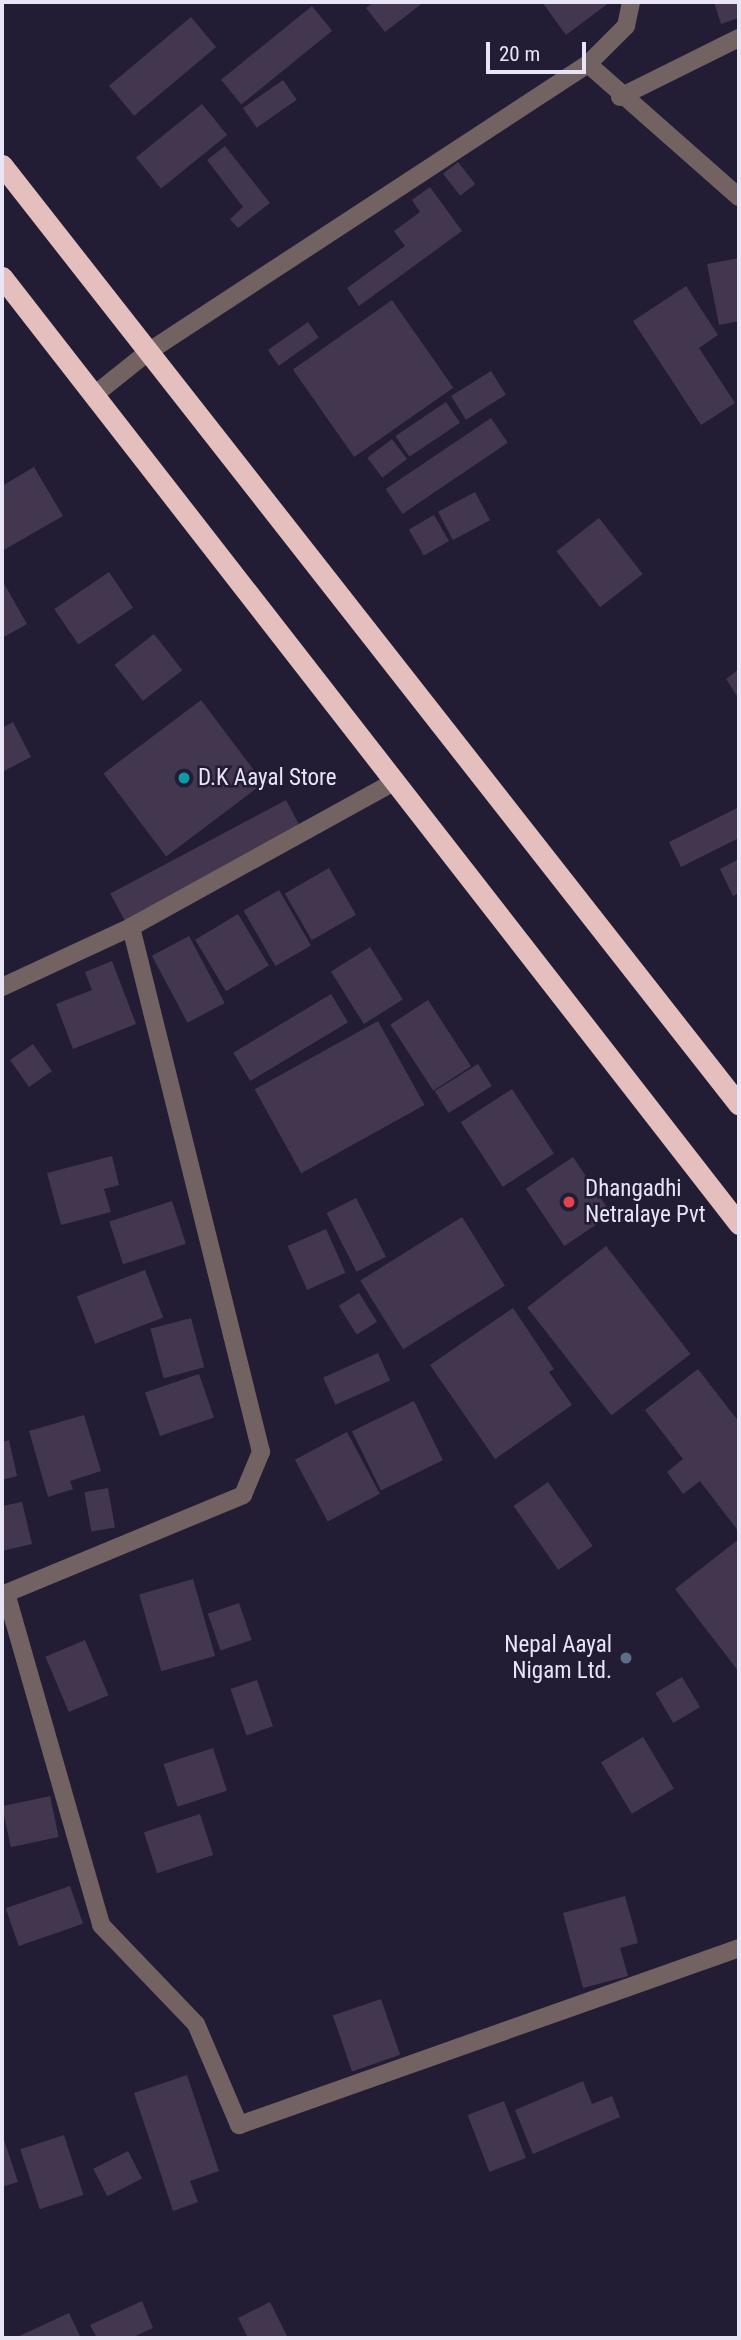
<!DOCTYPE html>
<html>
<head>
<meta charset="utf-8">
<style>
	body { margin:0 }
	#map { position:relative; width:741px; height:2340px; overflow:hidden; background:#221c34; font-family:"Roboto Condensed",sans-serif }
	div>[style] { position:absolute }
	.building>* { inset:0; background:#433750; transform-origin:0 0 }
	.street>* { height:18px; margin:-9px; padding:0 9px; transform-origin:9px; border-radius:9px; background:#726262 }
	.highway>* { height:21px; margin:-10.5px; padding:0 10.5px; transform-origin:10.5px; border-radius:10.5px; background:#e5bebe }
	.dots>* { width:19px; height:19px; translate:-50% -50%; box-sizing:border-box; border:4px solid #221c34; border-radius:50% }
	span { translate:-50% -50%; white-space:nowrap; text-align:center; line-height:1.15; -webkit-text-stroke:5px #221c34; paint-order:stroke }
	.poi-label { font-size:23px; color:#e8e5f6 }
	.left { translate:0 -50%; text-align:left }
	.right { translate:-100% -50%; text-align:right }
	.frame { position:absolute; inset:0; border:4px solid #e8e5f6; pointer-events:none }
	.scale { position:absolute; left:486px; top:42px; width:100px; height:32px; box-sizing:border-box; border:4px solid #e8e5f6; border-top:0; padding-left:9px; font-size:21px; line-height:24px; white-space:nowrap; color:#e8e5f6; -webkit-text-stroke:5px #221c34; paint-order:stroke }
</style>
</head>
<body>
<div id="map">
	<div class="building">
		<div style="clip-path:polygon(374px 2px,424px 2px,385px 32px,366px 8px)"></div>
		<div style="clip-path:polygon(542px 2px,610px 2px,566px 35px)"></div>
		<div style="clip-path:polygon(714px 2px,739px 2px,739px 18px,721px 24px)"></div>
		<div style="left:312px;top:6px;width:32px;height:117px;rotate:51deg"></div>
		<div style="left:191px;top:17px;width:39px;height:107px;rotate:50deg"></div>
		<div style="left:283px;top:80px;width:24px;height:49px;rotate:55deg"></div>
		<div style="left:202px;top:104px;width:40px;height:85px;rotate:51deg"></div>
		<div style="clip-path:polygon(225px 146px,270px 203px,238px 228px,230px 219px,243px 207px,207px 160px)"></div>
		<div style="left:458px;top:162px;width:28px;height:19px;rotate:52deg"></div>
		<div style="clip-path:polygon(430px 187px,462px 231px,359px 306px,347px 288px,405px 246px,394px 231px,420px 212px,412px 200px)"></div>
		<div style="clip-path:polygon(739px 258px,739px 321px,719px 325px,707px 264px)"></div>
		<div style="clip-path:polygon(686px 286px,718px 335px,699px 348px,735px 403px,701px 425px,633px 321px)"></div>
		<div style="left:392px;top:300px;width:107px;height:121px;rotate:55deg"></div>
		<div style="left:308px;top:322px;width:19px;height:49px;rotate:55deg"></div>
		<div style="left:491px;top:371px;width:28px;height:47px;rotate:58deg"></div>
		<div style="left:446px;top:402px;width:25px;height:61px;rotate:56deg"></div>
		<div style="left:491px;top:418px;width:30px;height:127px;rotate:56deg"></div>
		<div style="left:392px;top:439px;width:25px;height:31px;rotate:53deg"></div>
		<div style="clip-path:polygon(34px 467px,63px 516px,2px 551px,2px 486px)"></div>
		<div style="left:475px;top:492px;width:32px;height:42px;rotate:62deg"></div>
		<div style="left:434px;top:515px;width:30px;height:29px;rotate:60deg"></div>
		<div style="left:599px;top:518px;width:71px;height:54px;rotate:52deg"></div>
		<div style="left:109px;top:572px;width:43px;height:66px;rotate:56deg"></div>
		<div style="clip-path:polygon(2px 580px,27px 624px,2px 638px)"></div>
		<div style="left:154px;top:634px;width:46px;height:50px;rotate:52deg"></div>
		<div style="clip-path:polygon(739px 669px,739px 699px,726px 679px)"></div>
		<div style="left:201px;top:700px;width:104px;height:122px;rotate:53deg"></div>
		<div style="clip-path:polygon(13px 722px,31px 757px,2px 772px,2px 728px)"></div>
		<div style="left:286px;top:800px;width:32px;height:199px;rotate:62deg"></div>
		<div style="clip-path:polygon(739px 807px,739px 838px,681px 867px,669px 842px)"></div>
		<div style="clip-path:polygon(739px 859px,739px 893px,733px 896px,720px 869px)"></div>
		<div style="left:329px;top:868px;width:54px;height:51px;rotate:60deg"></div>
		<div style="left:279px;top:890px;width:64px;height:41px;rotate:60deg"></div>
		<div style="left:238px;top:914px;width:60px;height:50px;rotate:59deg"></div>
		<div style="left:189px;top:936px;width:76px;height:42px;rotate:62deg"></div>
		<div style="left:370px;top:947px;width:62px;height:46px;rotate:58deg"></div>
		<div style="clip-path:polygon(112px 961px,136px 1024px,73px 1049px,56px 1004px,92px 990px,85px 972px)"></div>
		<div style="left:331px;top:994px;width:33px;height:114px;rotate:59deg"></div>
		<div style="left:428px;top:1000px;width:79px;height:45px;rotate:57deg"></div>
		<div style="left:378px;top:1021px;width:96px;height:141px;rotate:61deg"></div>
		<div style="left:33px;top:1044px;width:33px;height:28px;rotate:55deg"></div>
		<div style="left:478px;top:1064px;width:26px;height:51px;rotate:58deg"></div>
		<div style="left:512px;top:1089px;width:77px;height:61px;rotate:57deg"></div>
		<div style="clip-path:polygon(112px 1156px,119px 1185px,104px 1189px,111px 1212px,61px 1225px,47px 1173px)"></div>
		<div style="left:573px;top:1157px;width:69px;height:57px;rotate:56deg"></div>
		<div style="left:356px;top:1198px;width:66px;height:33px;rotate:63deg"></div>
		<div style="left:172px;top:1201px;width:45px;height:66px;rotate:72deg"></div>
		<div style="left:462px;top:1217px;width:81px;height:120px;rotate:58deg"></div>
		<div style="left:326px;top:1229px;width:48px;height:42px;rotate:66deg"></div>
		<div style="left:606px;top:1246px;width:137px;height:100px;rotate:52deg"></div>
		<div style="left:145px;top:1270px;width:51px;height:73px;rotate:69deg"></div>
		<div style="left:359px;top:1293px;width:34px;height:24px;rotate:58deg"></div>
		<div style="clip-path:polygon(513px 1308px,554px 1369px,549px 1372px,572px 1405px,495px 1459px,430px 1365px)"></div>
		<div style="left:191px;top:1318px;width:51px;height:42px;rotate:75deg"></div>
		<div style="left:378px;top:1353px;width:30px;height:60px;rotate:66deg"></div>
		<div style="clip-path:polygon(698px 1369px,739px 1422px,739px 1532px,700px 1481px,683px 1494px,667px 1472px,683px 1459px,645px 1410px)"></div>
		<div style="left:199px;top:1374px;width:46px;height:57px;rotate:71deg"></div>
		<div style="left:414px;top:1401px;width:66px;height:69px;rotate:64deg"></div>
		<div style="clip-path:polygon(84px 1415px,101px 1471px,70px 1481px,73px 1489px,48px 1497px,29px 1431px)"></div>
		<div style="left:347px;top:1432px;width:70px;height:59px;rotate:62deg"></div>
		<div style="clip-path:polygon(9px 1440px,17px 1476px,2px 1480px,2px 1442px)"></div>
		<div style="left:548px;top:1482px;width:78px;height:42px;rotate:55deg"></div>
		<div style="left:108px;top:1488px;width:40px;height:24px;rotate:80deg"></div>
		<div style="clip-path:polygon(22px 1502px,32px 1544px,2px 1551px,2px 1506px)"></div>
		<div style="clip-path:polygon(739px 1539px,739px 1672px,675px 1589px)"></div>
		<div style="left:193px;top:1579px;width:80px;height:56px;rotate:74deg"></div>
		<div style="left:239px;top:1603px;width:39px;height:33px;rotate:71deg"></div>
		<div style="left:85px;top:1640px;width:60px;height:43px;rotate:67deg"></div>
		<div style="left:682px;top:1677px;width:35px;height:31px;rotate:59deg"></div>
		<div style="left:257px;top:1680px;width:49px;height:28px;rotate:71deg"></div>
		<div style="left:643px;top:1737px;width:60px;height:49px;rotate:59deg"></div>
		<div style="left:213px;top:1748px;width:45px;height:52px;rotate:72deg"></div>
		<div style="left:50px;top:1796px;width:42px;height:49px;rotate:78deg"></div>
		<div style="left:200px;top:1814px;width:43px;height:59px;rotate:72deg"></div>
		<div style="left:70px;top:1886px;width:40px;height:68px;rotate:71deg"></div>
		<div style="clip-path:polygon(625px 1896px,638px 1943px,620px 1948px,628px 1976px,583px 1988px,563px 1913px)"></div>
		<div style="left:381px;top:1999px;width:59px;height:51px;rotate:71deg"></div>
		<div style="clip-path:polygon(187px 2075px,219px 2171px,190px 2181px,198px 2202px,173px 2211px,134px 2093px)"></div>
		<div style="clip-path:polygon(583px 2081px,592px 2104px,612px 2096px,620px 2117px,533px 2154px,515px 2110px)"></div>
		<div style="left:504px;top:2101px;width:61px;height:39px;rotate:69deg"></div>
		<div style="clip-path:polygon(2px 2134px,18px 2182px,2px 2187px)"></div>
		<div style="left:64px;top:2135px;width:63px;height:46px;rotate:72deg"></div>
		<div style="left:128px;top:2151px;width:31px;height:39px;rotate:63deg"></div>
		<div style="clip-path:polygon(142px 2301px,153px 2328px,131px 2338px,97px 2338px,90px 2325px)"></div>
		<div style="clip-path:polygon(270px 2302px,288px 2338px,248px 2338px,238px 2318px)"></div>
		<div style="clip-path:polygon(69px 2313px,81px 2338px,15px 2338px)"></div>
	</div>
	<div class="street">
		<div style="left:588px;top:64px;width:54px;rotate:-45deg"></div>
		<div style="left:626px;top:26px;width:25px;rotate:-78deg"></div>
		<div style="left:620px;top:97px;width:133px;rotate:-26.4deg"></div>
		<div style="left:93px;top:396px;width:70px;rotate:-38.7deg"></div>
		<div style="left:148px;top:352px;width:526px;rotate:-33.21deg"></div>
		<div style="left:588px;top:64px;width:201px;rotate:41.4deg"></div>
		<div style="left:2px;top:987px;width:142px;rotate:-24.9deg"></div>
		<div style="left:6px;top:1593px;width:345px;rotate:74deg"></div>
		<div style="left:101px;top:1925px;width:137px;rotate:46.2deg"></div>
		<div style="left:196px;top:2024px;width:110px;rotate:66.9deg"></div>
		<div style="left:239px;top:2125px;width:530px;rotate:-19.49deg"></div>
		<div style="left:2px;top:1595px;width:261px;rotate:-22.5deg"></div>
		<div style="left:243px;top:1495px;width:47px;rotate:-67.3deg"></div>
		<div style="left:261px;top:1452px;width:541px;rotate:-103.91deg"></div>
		<div style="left:131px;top:927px;width:300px;rotate:-28.9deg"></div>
	</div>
	<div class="highway">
		<div style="left:2px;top:165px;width:1194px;rotate:51.9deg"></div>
		<div style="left:2px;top:277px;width:1200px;rotate:52.11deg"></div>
	</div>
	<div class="dots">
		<div style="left:184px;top:778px;background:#0f9aa8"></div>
		<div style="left:569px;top:1202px;background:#e0444e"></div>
		<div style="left:626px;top:1658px;background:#5c6f8a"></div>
	</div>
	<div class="poi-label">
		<span class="left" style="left:198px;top:778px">D.K Aayal Store</span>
		<span class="left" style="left:585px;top:1202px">Dhangadhi<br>Netralaye Pvt</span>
		<span class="right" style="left:612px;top:1658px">Nepal Aayal<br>Nigam Ltd.</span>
	</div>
	<div class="frame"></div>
	<div class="scale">20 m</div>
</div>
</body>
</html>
